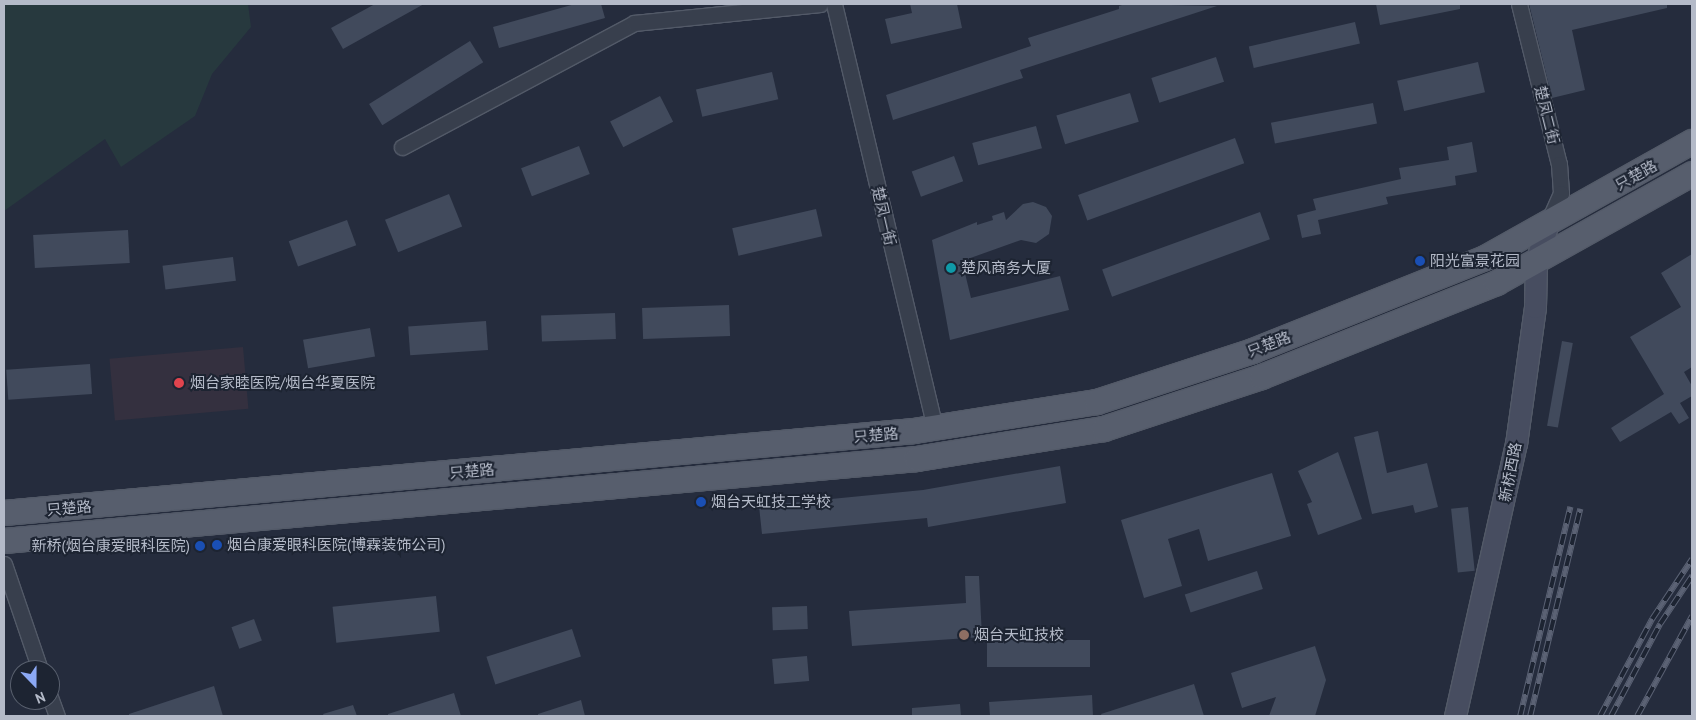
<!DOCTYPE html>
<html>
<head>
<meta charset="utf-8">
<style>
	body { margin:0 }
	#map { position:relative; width:1696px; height:720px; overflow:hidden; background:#252c3d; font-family:"PT Sans","Noto Sans SC",sans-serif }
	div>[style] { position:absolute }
	.medical>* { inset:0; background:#34303f; transform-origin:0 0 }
	.green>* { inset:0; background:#27393e }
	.building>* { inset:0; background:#414a5c; transform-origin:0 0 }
	.roads { filter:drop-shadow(1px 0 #535a68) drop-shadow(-1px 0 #535a68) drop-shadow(0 1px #535a68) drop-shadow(0 -1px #535a68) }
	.street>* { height:15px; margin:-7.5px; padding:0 7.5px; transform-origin:7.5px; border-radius:7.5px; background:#383f4d }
	.secondary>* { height:21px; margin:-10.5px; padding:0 10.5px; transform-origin:10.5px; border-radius:10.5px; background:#474d60 }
	.primary>* { height:24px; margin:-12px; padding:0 12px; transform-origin:12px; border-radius:12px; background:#575e6d }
	.rail>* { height:5.5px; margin-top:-2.75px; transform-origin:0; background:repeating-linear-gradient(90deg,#1d2432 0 11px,#5b6274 0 22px); box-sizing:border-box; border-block:1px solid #5b6274 }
	.dots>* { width:14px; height:14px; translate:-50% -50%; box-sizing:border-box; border:2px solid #1d2432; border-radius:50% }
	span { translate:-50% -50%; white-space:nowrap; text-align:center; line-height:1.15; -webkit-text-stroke:4px #1d2432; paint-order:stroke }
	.street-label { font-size:15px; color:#b4bac8 }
	.poi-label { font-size:15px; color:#b4bac8 }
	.left { translate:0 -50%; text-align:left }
	.right { translate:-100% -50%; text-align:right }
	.frame { position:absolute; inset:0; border:5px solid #b4bac8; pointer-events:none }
	.north { position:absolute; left:10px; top:660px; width:50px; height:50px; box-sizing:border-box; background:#1d2432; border:1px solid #59606e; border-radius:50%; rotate:158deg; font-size:14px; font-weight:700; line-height:20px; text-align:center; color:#b4bac8 }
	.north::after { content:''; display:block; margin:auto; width:18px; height:22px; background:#8ca9f5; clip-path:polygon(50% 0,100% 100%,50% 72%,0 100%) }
</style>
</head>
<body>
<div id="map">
	<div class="medical">
		<div style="left:243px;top:347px;width:62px;height:134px;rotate:85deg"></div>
	</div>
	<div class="green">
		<div style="clip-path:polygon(4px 4px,248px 4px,251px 27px,212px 74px,195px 116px,121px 167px,105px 139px,4px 211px)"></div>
	</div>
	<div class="building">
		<div style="clip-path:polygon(375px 4px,424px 4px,343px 49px,331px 28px)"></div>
		<div style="clip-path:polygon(575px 4px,601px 4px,605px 18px,499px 48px,493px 27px)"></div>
		<div style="clip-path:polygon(910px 4px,957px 4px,962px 28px,891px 44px,885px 19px,912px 13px)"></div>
		<div style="clip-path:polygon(1125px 4px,1217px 6px,1020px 70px,1023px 78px,893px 120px,886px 95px,1031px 46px,1028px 38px,1119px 9px,1119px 6px)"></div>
		<div style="clip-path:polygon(1376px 4px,1460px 4px,1460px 9px,1380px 25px)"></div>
		<div style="clip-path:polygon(1529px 4px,1667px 4px,1667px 8px,1572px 30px,1585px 90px,1552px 98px)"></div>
		<div style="left:1355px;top:22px;width:22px;height:109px;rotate:77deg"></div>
		<div style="left:470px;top:41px;width:25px;height:119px;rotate:58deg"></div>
		<div style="left:1216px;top:57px;width:26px;height:68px;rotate:72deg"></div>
		<div style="left:1478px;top:62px;width:31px;height:83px;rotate:77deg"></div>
		<div style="left:772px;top:72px;width:28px;height:78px;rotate:77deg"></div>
		<div style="left:1130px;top:93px;width:30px;height:77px;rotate:73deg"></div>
		<div style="left:660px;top:96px;width:29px;height:56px;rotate:63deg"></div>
		<div style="left:1373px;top:103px;width:21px;height:104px;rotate:79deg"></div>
		<div style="left:1036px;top:126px;width:23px;height:66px;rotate:75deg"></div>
		<div style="left:1235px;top:138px;width:27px;height:167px;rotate:70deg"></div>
		<div style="clip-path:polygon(1472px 142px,1477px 172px,1455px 176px,1456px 185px,1386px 197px,1388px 204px,1318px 220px,1321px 234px,1302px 238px,1297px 215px,1316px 210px,1313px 199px,1401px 179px,1399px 168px,1449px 160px,1447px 147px)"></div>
		<div style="left:579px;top:146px;width:30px;height:62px;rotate:69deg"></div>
		<div style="left:954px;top:156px;width:27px;height:45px;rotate:70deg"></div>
		<div style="left:449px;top:194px;width:35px;height:69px;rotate:68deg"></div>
		<div style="clip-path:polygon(1033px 202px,1046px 207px,1052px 216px,1049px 234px,1036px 243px,1021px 240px,962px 261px,971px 298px,1060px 276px,1069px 310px,950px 340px,932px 240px,977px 222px,977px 225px,993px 220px,992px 216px,1004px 212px,1006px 220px,1023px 204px)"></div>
		<div style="left:816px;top:209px;width:28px;height:86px;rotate:77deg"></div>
		<div style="left:1260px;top:212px;width:29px;height:168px;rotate:70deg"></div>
		<div style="left:347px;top:220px;width:27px;height:62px;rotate:70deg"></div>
		<div style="left:128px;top:230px;width:33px;height:95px;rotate:87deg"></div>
		<div style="clip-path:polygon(1692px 254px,1692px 367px,1684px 372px,1692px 386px,1692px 396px,1680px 403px,1689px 418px,1679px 424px,1671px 412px,1620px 442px,1611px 428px,1664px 394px,1630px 337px,1681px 307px,1661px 273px)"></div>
		<div style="left:233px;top:257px;width:24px;height:71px;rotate:83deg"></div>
		<div style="left:729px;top:305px;width:31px;height:87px;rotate:88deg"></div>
		<div style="left:615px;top:313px;width:26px;height:74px;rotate:88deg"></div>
		<div style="left:486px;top:321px;width:29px;height:78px;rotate:86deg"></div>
		<div style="left:370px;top:328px;width:29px;height:68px;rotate:80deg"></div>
		<div style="left:1562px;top:341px;width:11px;height:86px;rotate:10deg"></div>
		<div style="left:90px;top:364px;width:30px;height:84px;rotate:86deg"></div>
		<div style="clip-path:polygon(1378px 431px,1387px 473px,1427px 463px,1438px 507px,1415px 513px,1413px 505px,1372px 514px,1354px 437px)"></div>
		<div style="clip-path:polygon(1338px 452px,1362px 519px,1318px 535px,1307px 504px,1312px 502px,1298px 471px)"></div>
		<div style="clip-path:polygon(1060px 466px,1066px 503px,928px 527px,927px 518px,762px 534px,759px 506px,923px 490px)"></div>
		<div style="clip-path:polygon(1272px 473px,1291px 536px,1208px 561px,1199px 529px,1168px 539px,1182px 586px,1144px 598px,1121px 520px)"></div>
		<div style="left:1468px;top:507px;width:64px;height:17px;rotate:84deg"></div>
		<div style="left:1257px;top:571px;width:19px;height:76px;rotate:72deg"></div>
		<div style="clip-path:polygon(965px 576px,979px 576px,982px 637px,852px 646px,849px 611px,966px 603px)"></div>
		<div style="left:436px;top:596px;width:36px;height:104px;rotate:84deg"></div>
		<div style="left:807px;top:606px;width:23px;height:35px;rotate:88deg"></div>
		<div style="left:254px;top:619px;width:23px;height:24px;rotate:70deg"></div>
		<div style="left:572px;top:629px;width:29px;height:90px;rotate:72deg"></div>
		<div style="left:1090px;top:640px;width:27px;height:103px;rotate:90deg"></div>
		<div style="clip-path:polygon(1315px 646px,1326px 680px,1315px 716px,1269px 716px,1276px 697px,1242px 708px,1231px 673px)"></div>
		<div style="left:807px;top:656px;width:25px;height:35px;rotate:85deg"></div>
		<div style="clip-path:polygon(1194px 684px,1204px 716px,1102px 716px,1101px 714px)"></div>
		<div style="clip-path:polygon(214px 686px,223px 716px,129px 716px,129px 714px)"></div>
		<div style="clip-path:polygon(454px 693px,461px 716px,388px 716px,388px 714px)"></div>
		<div style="clip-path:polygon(1092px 695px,1093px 716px,990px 716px,989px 702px)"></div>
		<div style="clip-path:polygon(581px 700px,585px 716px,538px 716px,538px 714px)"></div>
		<div style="clip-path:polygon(960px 704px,961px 716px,912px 716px,912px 708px)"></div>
		<div style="clip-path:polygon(353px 705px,357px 716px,324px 716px,323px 714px)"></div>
	</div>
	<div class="roads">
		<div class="street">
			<div style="left:834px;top:4px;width:436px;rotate:76.6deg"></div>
			<div style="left:1519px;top:4px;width:165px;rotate:76deg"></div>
			<div style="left:1559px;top:164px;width:29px;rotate:86deg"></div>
			<div style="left:1561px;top:193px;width:32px;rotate:114deg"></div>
			<div style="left:402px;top:147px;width:263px;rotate:-28.1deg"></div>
			<div style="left:634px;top:23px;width:187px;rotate:-5.8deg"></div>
			<div style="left:4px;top:564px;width:112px;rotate:71.2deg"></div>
			<div style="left:50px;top:697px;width:20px;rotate:70deg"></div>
		</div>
		<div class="secondary">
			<div style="left:1455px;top:716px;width:279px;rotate:-77.4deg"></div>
			<div style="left:1516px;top:444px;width:138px;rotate:-82.1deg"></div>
			<div style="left:1535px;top:307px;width:45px;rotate:-88.7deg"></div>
			<div style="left:1536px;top:262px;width:39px;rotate:-73deg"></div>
		</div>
		<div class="primary">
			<div style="left:4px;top:513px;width:914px;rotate:-5.15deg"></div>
			<div style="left:914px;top:431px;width:185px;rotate:-9deg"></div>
			<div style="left:1097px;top:402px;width:164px;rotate:-18.1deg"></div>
			<div style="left:1253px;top:351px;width:250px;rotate:-21.8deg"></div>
			<div style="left:1485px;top:258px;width:237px;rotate:-29.3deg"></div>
			<div style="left:4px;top:541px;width:917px;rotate:-5.13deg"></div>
			<div style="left:917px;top:459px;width:189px;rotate:-9.1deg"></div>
			<div style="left:1104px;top:429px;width:166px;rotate:-18.2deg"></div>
			<div style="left:1262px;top:377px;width:253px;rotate:-21.8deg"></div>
			<div style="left:1497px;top:283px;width:223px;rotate:-29.2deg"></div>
		</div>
	</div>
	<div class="rail">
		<div style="left:1520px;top:716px;width:215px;rotate:-76.5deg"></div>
		<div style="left:1530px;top:716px;width:213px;rotate:-76.4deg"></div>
		<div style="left:1600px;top:716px;width:110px;rotate:-61.8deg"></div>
		<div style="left:1652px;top:619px;width:72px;rotate:-56.3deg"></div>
		<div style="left:1611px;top:716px;width:104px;rotate:-62deg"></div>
		<div style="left:1660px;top:624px;width:58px;rotate:-56.3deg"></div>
		<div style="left:1637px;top:716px;width:114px;rotate:-61.2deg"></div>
	</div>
	<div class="dots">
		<div style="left:1420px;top:261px;background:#1a4fb4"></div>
		<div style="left:951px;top:268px;background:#0f9aa8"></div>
		<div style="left:179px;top:383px;background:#e0444e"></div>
		<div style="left:701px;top:502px;background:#1a4fb4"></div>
		<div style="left:217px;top:545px;background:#1a4fb4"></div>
		<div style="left:200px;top:546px;background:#1a4fb4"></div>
		<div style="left:964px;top:635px;background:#8d6e63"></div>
	</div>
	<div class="street-label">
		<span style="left:1547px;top:115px;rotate:76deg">楚凤二街</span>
		<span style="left:1636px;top:175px;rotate:-29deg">只楚路</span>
		<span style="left:884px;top:216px;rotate:77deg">楚凤一街</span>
		<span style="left:1269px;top:344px;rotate:-21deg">只楚路</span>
		<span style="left:876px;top:435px;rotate:-5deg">只楚路</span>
		<span style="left:472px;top:471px;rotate:-5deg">只楚路</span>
		<span style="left:1510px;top:472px;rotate:-79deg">新桥西路</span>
		<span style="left:69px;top:508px;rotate:-5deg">只楚路</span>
	</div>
	<div class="poi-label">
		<span class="left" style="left:1430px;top:261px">阳光富景花园</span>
		<span class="left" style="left:961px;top:268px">楚风商务大厦</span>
		<span class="left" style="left:190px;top:383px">烟台家睦医院/烟台华夏医院</span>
		<span class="left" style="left:711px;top:502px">烟台天虹技工学校</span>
		<span class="left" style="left:227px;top:545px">烟台康爱眼科医院(博霖装饰公司)</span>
		<span class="right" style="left:190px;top:546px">新桥(烟台康爱眼科医院)</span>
		<span class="left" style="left:974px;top:635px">烟台天虹技校</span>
	</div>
	<div class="frame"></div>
	<div class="north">N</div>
</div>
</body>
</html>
